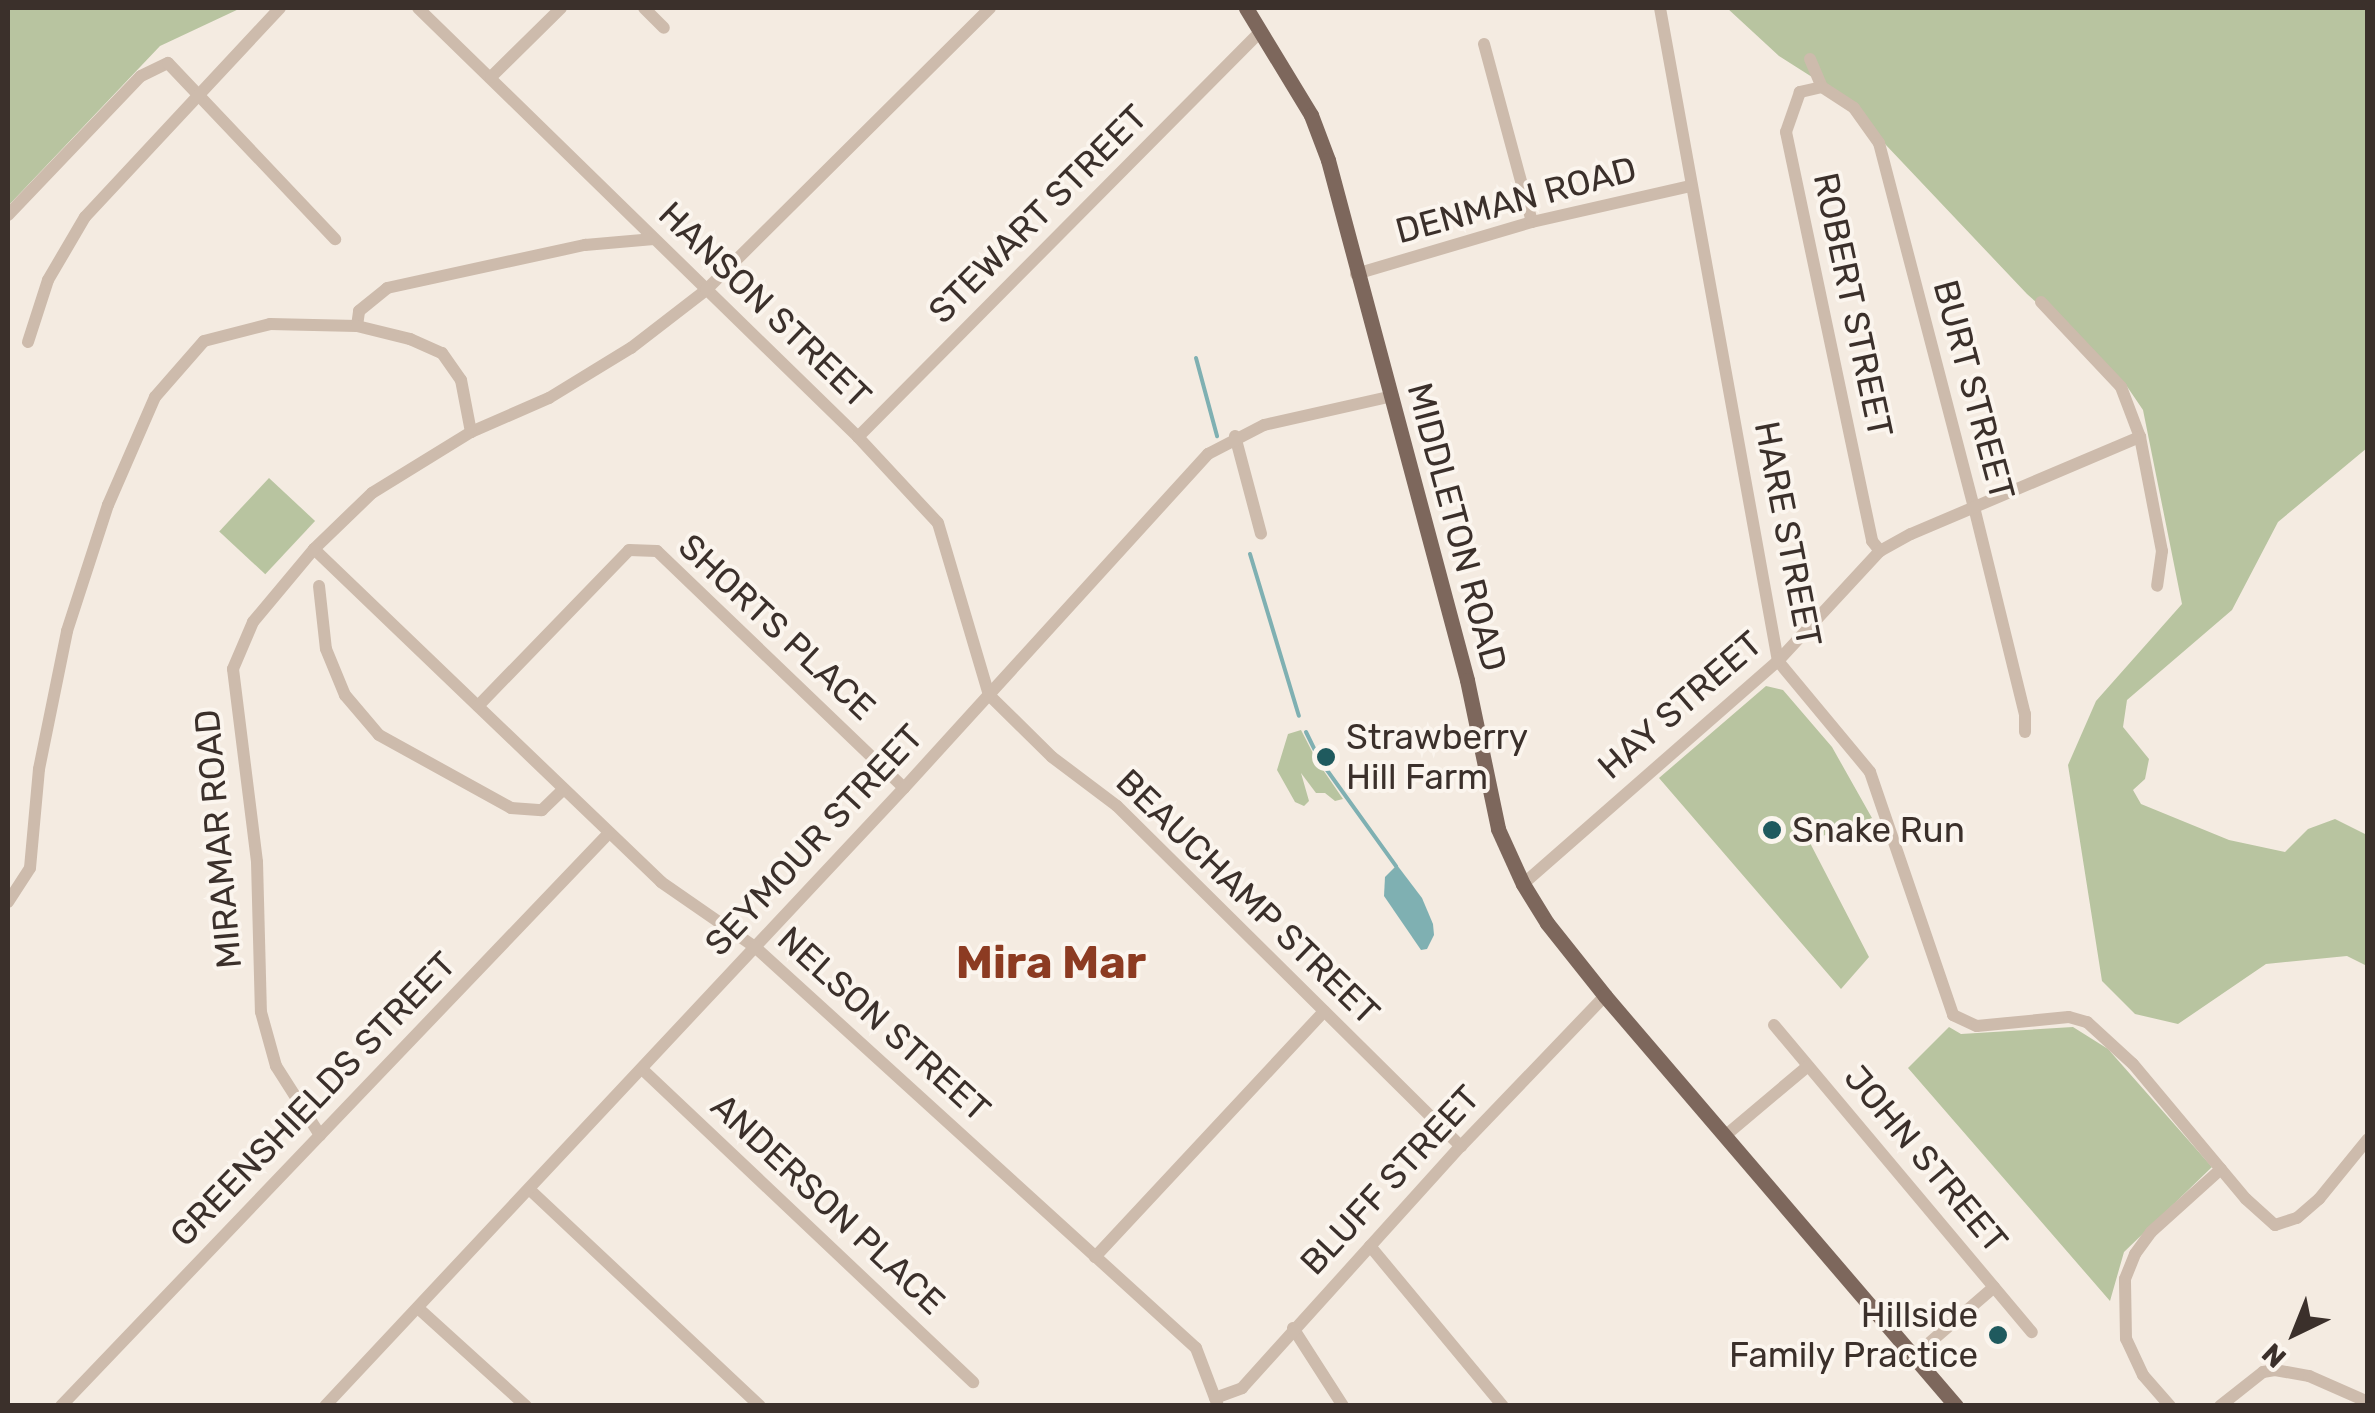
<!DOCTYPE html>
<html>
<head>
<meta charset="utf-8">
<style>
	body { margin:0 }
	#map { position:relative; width:2375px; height:1413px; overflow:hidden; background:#f4ebe1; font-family:Rubik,sans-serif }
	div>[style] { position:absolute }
	.green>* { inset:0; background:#b8c4a0; transform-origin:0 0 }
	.water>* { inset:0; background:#7fb0b2 }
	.stream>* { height:4px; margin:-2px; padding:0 2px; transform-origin:2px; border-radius:2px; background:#7fb0b2 }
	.minor>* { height:12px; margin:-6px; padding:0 6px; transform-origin:6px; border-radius:6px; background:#cdbbac }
	.major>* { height:15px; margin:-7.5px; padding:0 7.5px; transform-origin:7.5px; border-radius:7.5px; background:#7d675c }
	.dots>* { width:28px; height:28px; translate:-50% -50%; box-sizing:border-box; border:5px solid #fbf5ee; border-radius:50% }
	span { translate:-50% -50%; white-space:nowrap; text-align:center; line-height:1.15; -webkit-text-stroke:8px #fbf5ee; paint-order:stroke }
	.street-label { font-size:35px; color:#3b302b }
	.poi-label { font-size:35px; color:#3b302b }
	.left { translate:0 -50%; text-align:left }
	.right { translate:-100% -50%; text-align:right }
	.district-label { font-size:45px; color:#8c3b22; font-weight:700 }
	.frame { position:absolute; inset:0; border:10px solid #3b302b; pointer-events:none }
	.north { position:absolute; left:2245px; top:1283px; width:100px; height:100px; -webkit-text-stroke:8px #fbf5ee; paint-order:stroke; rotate:223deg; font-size:28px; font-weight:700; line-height:40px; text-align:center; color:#3b302b }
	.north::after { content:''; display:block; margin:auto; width:35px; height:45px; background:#3b302b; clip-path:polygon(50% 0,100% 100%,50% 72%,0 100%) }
</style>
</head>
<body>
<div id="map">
	<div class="green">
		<div style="clip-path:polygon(8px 8px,241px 8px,160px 46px,8px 206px)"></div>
		<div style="clip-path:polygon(1727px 8px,2367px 8px,2367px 448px,2278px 522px,2232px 610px,2127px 700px,2123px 727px,2149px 759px,2145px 779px,2133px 790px,2141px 804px,2229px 840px,2285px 852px,2308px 829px,2335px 819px,2367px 835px,2367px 966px,2347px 956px,2266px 964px,2178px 1024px,2135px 1014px,2102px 981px,2068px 765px,2096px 701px,2182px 604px,2143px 410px,2124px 382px,2027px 294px,1885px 144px,1856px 105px,1779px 56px)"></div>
		<div style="left:269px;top:478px;width:63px;height:73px;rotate:43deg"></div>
		<div style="clip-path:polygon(1766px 686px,1783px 690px,1832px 747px,1872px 818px,1809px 841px,1869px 957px,1841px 989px,1659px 778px)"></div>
		<div style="clip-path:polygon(1301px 730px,1317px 761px,1343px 799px,1335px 801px,1325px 793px,1316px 793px,1301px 773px,1309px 801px,1304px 806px,1295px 802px,1277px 770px,1288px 734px)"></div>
		<div style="clip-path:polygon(1949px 1027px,1961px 1034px,2073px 1027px,2108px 1049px,2212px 1167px,2124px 1252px,2110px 1301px,1908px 1068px)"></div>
	</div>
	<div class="water">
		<div style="clip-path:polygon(1397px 865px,1422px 898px,1433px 924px,1434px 935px,1427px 949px,1421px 950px,1384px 896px,1385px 877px)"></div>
	</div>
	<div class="stream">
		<div style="left:1196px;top:358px;width:81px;rotate:74.9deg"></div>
		<div style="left:1250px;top:554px;width:169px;rotate:73.2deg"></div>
		<div style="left:1306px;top:732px;width:30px;rotate:64deg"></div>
		<div style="left:1319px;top:759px;width:132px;rotate:54.3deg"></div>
	</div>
	<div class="minor">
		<div style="left:418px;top:8px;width:615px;rotate:44.27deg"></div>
		<div style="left:858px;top:437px;width:117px;rotate:47.1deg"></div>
		<div style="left:938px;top:523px;width:179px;rotate:73.5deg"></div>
		<div style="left:989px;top:695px;width:88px;rotate:44.5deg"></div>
		<div style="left:1052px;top:757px;width:81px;rotate:37deg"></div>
		<div style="left:1117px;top:806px;width:484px;rotate:44.7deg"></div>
		<div style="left:644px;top:8px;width:28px;rotate:45deg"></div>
		<div style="left:1660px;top:8px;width:664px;rotate:79.76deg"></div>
		<div style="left:1778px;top:661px;width:144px;rotate:50.3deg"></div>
		<div style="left:1870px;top:772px;width:257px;rotate:71.1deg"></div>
		<div style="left:1953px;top:1015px;width:26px;rotate:25deg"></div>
		<div style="left:1977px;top:1026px;width:92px;rotate:-5.6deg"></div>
		<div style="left:2069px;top:1017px;width:19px;rotate:16deg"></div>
		<div style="left:2087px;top:1022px;width:62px;rotate:42.4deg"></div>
		<div style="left:2133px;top:1064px;width:176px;rotate:50.1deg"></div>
		<div style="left:2246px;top:1199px;width:39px;rotate:42deg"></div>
		<div style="left:2275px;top:1225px;width:23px;rotate:-18deg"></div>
		<div style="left:2297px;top:1218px;width:29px;rotate:-41deg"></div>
		<div style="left:2319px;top:1199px;width:77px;rotate:-50.8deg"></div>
		<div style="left:1484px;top:44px;width:184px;rotate:74.9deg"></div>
		<div style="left:1810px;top:59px;width:30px;rotate:67deg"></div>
		<div style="left:491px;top:77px;width:98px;rotate:-44.6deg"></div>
		<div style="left:1822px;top:87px;width:38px;rotate:33deg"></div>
		<div style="left:1854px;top:108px;width:43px;rotate:54.5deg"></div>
		<div style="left:1879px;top:143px;width:376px;rotate:75.4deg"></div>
		<div style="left:1974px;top:507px;width:213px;rotate:76.2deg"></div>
		<div style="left:2025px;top:714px;width:18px;rotate:90deg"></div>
		<div style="left:1822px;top:87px;width:23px;rotate:167deg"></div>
		<div style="left:1800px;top:92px;width:42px;rotate:109.3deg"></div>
		<div style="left:1786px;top:132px;width:418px;rotate:78.1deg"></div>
		<div style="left:1872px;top:541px;width:13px;rotate:51deg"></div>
		<div style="left:8px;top:215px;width:192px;rotate:-46.3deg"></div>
		<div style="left:141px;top:76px;width:30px;rotate:-26deg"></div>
		<div style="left:168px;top:63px;width:243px;rotate:46.5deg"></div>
		<div style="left:1356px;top:274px;width:184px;rotate:-16.5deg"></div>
		<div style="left:1532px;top:222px;width:163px;rotate:-12.8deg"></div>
		<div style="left:2041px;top:302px;width:117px;rotate:46.7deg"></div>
		<div style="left:2121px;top:387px;width:53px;rotate:69.2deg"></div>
		<div style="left:2140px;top:437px;width:116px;rotate:79.1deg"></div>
		<div style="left:2162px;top:551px;width:35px;rotate:98deg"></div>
		<div style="left:357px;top:326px;width:15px;rotate:-82deg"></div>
		<div style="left:359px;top:311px;width:36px;rotate:-39deg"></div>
		<div style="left:387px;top:288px;width:203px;rotate:-12.3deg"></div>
		<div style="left:585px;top:245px;width:69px;rotate:-5deg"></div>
		<div style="left:28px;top:342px;width:65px;rotate:-72.1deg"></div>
		<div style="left:48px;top:280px;width:73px;rotate:-59.6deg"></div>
		<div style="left:85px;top:217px;width:286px;rotate:-47deg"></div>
		<div style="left:471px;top:432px;width:85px;rotate:-23.6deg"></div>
		<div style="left:549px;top:398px;width:96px;rotate:-31.4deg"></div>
		<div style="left:631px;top:348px;width:95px;rotate:-37.7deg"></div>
		<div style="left:706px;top:290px;width:400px;rotate:-44.8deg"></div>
		<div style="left:1235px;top:436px;width:101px;rotate:75.1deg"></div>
		<div style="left:858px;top:437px;width:571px;rotate:-45.21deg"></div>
		<div style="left:314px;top:549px;width:481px;rotate:43.8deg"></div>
		<div style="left:661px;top:882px;width:114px;rotate:34.7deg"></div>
		<div style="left:755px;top:947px;width:596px;rotate:42.28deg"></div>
		<div style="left:1196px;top:1348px;width:62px;rotate:69.2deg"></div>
		<div style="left:319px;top:586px;width:63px;rotate:83.7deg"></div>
		<div style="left:326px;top:649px;width:50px;rotate:67.6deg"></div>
		<div style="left:345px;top:695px;width:52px;rotate:49.6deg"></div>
		<div style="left:379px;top:735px;width:151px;rotate:28.9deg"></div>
		<div style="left:511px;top:808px;width:31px;rotate:4deg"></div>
		<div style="left:542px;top:810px;width:30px;rotate:-44deg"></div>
		<div style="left:478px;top:706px;width:217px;rotate:-45.9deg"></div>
		<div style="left:629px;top:550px;width:28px;rotate:2deg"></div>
		<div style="left:657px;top:551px;width:342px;rotate:43.8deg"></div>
		<div style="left:1523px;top:884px;width:339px;rotate:-41.2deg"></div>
		<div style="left:1778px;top:661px;width:150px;rotate:-47.2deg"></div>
		<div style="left:1880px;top:551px;width:35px;rotate:-29deg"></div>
		<div style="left:1911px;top:534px;width:249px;rotate:-23deg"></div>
		<div style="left:8px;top:902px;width:40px;rotate:-57.1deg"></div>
		<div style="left:30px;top:868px;width:99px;rotate:-84.8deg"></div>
		<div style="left:39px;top:769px;width:141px;rotate:-78.5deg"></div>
		<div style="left:67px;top:631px;width:133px;rotate:-72deg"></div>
		<div style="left:108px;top:505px;width:118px;rotate:-66.5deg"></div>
		<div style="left:155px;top:397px;width:74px;rotate:-48.8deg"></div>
		<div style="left:204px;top:341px;width:68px;rotate:-14.4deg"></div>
		<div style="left:270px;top:324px;width:87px;rotate:1.3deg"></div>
		<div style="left:357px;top:326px;width:55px;rotate:13.8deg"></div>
		<div style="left:410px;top:339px;width:35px;rotate:24deg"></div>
		<div style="left:442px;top:353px;width:33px;rotate:55deg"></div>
		<div style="left:461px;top:380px;width:53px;rotate:79.1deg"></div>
		<div style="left:471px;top:432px;width:116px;rotate:148.4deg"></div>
		<div style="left:372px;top:493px;width:81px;rotate:136deg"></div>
		<div style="left:314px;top:549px;width:95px;rotate:129.9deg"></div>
		<div style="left:253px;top:622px;width:51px;rotate:113.1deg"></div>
		<div style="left:233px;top:669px;width:194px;rotate:82.9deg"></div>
		<div style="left:257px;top:862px;width:150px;rotate:88.5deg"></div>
		<div style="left:261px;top:1012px;width:56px;rotate:74.5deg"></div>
		<div style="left:276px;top:1066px;width:82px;rotate:57.5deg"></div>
		<div style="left:1774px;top:1025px;width:401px;rotate:50deg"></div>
		<div style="left:642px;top:1069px;width:456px;rotate:43.4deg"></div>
		<div style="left:1726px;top:1135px;width:107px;rotate:-40.1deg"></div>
		<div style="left:529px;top:1189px;width:317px;rotate:43.2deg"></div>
		<div style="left:1370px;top:1246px;width:208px;rotate:50.3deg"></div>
		<div style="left:1095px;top:1257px;width:336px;rotate:-47deg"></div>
		<div style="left:418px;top:1308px;width:146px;rotate:42.2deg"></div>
		<div style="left:1293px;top:1328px;width:93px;rotate:57.3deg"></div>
		<div style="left:1913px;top:1357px;width:107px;rotate:-40.8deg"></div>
		<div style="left:1215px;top:1398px;width:29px;rotate:-20deg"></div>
		<div style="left:1242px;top:1388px;width:326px;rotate:-47.9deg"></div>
		<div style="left:1461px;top:1146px;width:208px;rotate:-46.2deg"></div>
		<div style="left:61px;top:1406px;width:793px;rotate:-46.28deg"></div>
		<div style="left:325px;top:1406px;width:847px;rotate:-46.87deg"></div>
		<div style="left:904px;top:788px;width:452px;rotate:-47.7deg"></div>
		<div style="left:1208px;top:454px;width:63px;rotate:-27.4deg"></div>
		<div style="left:1264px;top:425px;width:132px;rotate:-12.7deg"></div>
		<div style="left:2170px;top:1406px;width:41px;rotate:-131.1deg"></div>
		<div style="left:2143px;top:1375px;width:40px;rotate:-115deg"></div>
		<div style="left:2126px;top:1339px;width:60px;rotate:-91deg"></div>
		<div style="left:2125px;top:1279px;width:27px;rotate:-68deg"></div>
		<div style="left:2135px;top:1254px;width:27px;rotate:-54deg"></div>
		<div style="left:2151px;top:1232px;width:94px;rotate:-42deg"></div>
		<div style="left:2220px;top:1406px;width:55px;rotate:-38.3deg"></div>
		<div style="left:2263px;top:1372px;width:12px;rotate:-9deg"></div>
		<div style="left:2275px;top:1370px;width:35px;rotate:10deg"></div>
		<div style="left:2309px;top:1376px;width:64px;rotate:23.8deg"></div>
	</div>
	<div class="major">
		<div style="left:1246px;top:8px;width:125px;rotate:58.7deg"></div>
		<div style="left:1311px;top:115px;width:48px;rotate:69.3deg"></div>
		<div style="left:1328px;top:160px;width:538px;rotate:75.03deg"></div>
		<div style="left:1467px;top:680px;width:152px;rotate:78.2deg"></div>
		<div style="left:1498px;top:829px;width:60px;rotate:65.6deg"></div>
		<div style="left:1523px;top:884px;width:46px;rotate:58.4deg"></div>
		<div style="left:1547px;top:923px;width:93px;rotate:51.5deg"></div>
		<div style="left:1605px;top:996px;width:540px;rotate:49.43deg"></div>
	</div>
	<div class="dots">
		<div style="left:1326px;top:757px;background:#1f5a5e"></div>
		<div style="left:1772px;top:830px;background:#1f5a5e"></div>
		<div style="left:1998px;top:1335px;background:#1f5a5e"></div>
	</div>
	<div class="street-label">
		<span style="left:1516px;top:200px;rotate:-15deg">DENMAN ROAD</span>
		<span style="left:1038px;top:214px;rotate:-45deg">STEWART STREET</span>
		<span style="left:765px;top:305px;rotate:44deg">HANSON STREET</span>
		<span style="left:1853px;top:305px;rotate:78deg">ROBERT STREET</span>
		<span style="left:1974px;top:390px;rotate:75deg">BURT STREET</span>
		<span style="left:1457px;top:527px;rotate:75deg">MIDDLETON ROAD</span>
		<span style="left:1788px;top:534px;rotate:79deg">HARE STREET</span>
		<span style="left:777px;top:627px;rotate:43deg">SHORTS PLACE</span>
		<span style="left:1680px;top:705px;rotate:-41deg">HAY STREET</span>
		<span style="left:218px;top:839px;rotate:-95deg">MIRAMAR ROAD</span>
		<span style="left:814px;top:840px;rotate:-47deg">SEYMOUR STREET</span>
		<span style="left:1248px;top:897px;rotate:44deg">BEAUCHAMP STREET</span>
		<span style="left:884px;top:1024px;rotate:42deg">NELSON STREET</span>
		<span style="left:313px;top:1099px;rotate:-46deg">GREENSHIELDS STREET</span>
		<span style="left:1926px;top:1159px;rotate:50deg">JOHN STREET</span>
		<span style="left:1390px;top:1180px;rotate:-47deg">BLUFF STREET</span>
		<span style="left:828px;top:1204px;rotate:43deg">ANDERSON PLACE</span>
	</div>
	<div class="poi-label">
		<span class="left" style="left:1346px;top:757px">Strawberry<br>Hill Farm</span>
		<span class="left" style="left:1792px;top:830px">Snake Run</span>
		<span class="right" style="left:1978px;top:1335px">Hillside<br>Family Practice</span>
	</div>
	<div class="district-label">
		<span style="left:1051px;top:963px">Mira Mar</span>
	</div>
	<div class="frame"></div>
	<div class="north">N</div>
</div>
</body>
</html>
